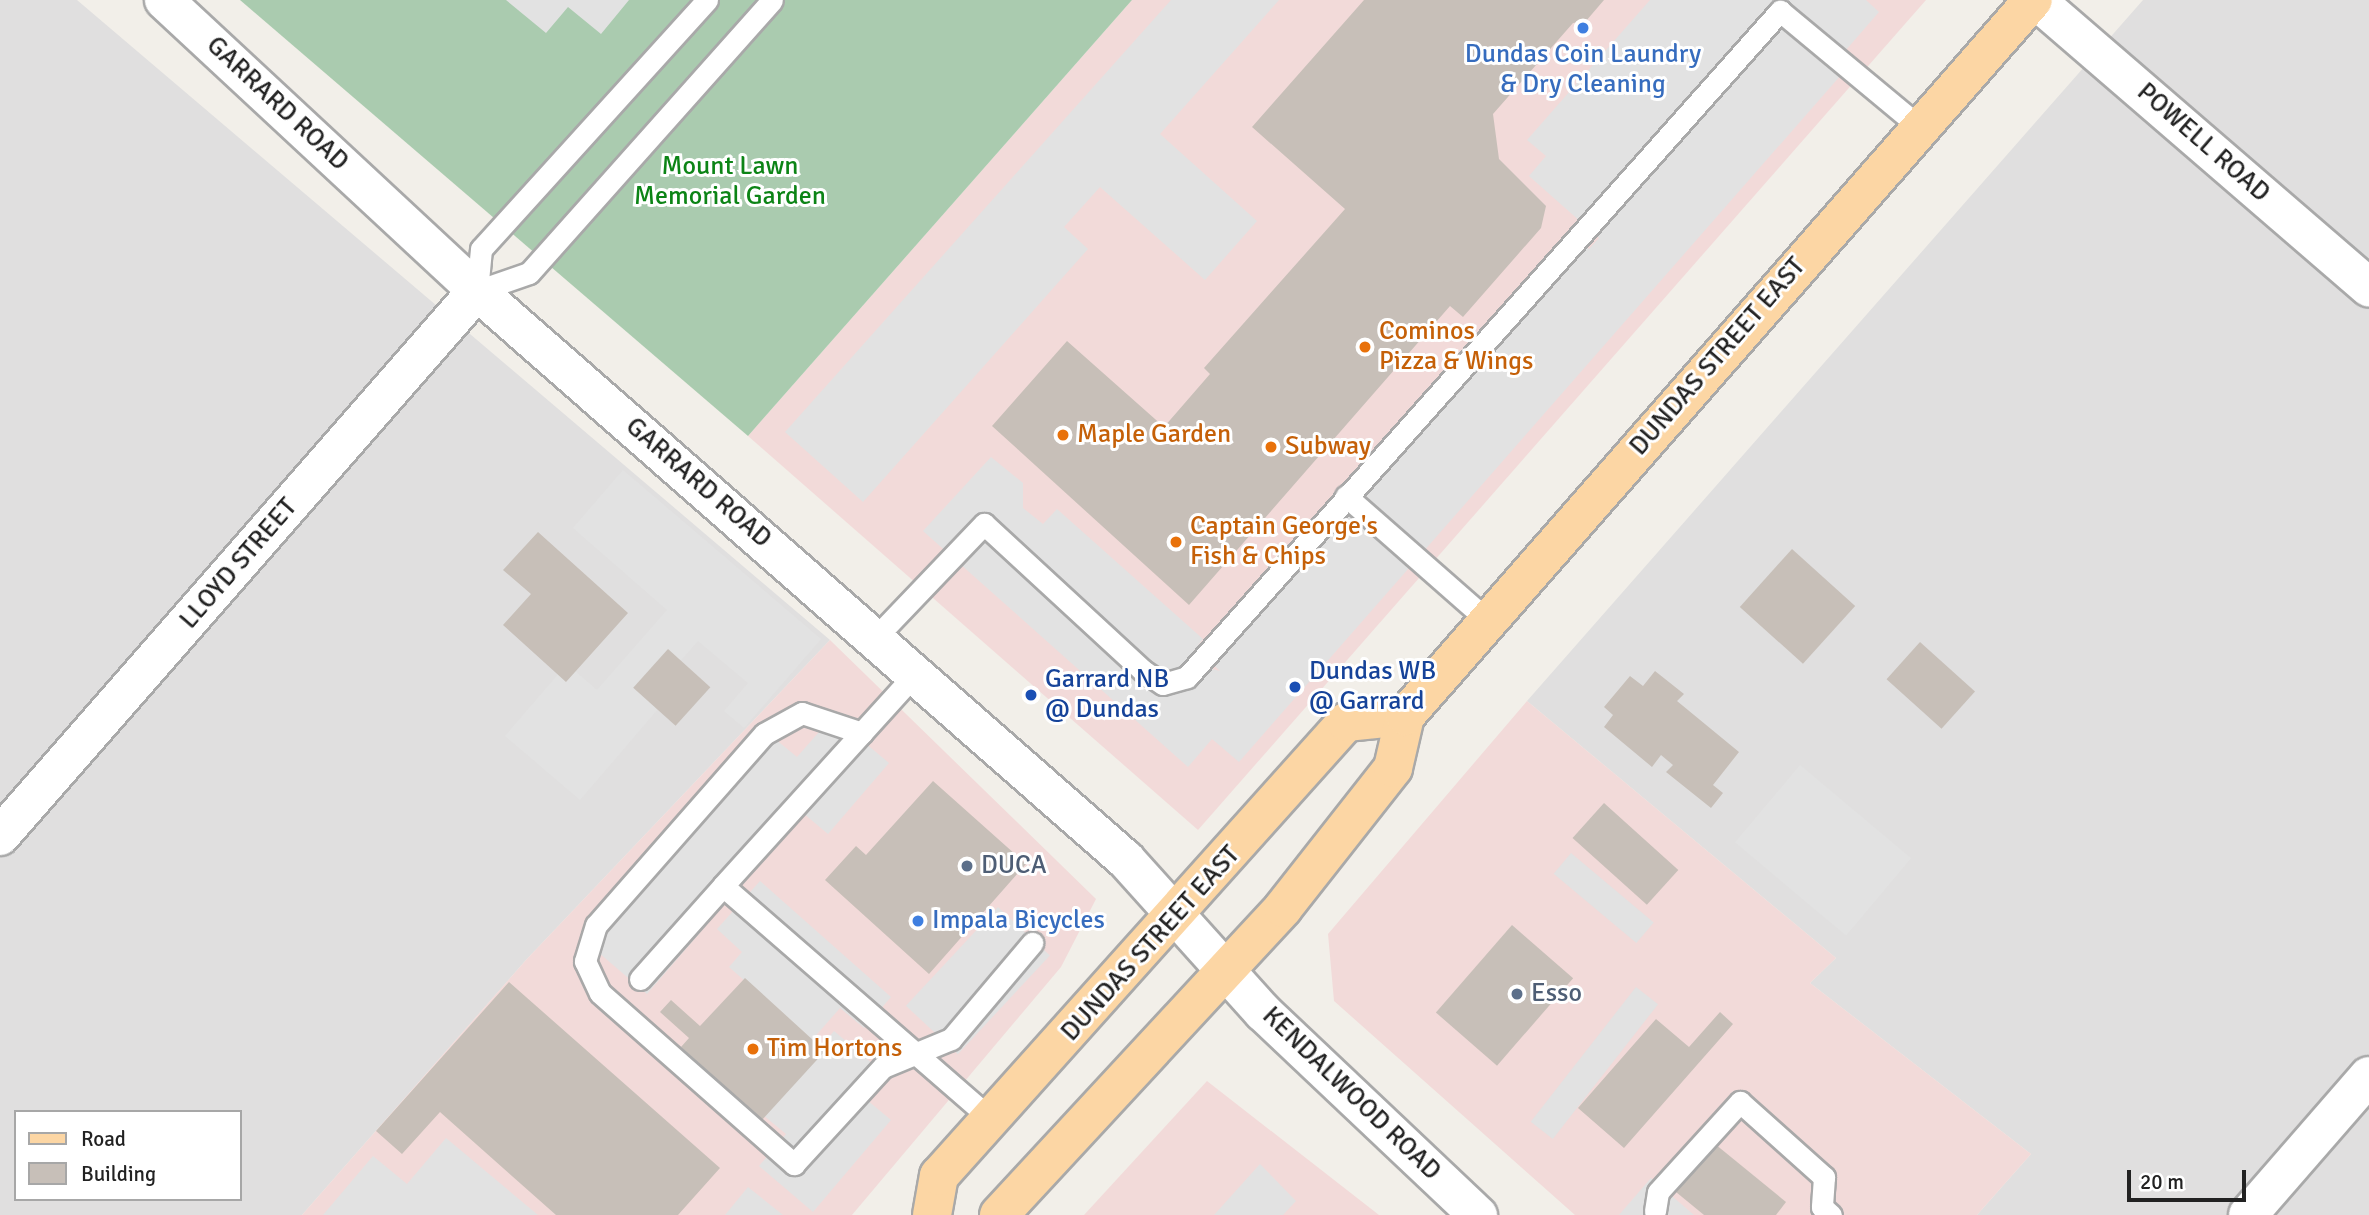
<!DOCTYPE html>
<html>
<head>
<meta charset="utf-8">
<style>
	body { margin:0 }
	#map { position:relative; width:2369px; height:1215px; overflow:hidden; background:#f2efe9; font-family:Signika,sans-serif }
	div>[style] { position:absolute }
	.residential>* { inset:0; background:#e0dfdf }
	.commercial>* { inset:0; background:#f2dad9 }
	.cemetery>* { inset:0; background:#aacbaf }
	.parking>* { inset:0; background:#e2e2e2; transform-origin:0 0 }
	.building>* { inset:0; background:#c7bfb8; transform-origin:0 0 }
	.roads { filter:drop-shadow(2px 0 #a9a9a9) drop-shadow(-2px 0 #a9a9a9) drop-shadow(0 2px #a9a9a9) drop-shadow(0 -2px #a9a9a9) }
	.service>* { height:21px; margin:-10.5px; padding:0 10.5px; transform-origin:10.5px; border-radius:10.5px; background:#fff }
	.minor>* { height:38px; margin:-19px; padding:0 19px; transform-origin:19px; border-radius:19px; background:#fff }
	.tertiary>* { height:38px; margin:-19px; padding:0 19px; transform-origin:19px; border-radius:19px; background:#fff }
	.primary>* { height:38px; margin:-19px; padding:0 19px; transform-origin:19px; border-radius:19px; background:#fcd6a4 }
	.dots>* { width:19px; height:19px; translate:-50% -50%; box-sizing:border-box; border:4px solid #fff; border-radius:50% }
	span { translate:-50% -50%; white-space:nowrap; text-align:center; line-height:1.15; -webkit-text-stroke:6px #fff; paint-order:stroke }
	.shop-label { font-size:26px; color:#366cbe }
	.left { translate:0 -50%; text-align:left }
	.street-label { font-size:26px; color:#222 }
	.park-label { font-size:26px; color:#0c8416 }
	.food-label { font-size:26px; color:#c56008 }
	.transit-label { font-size:26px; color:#164399 }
	.service-label { font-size:26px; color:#4e5e75 }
	.legend { position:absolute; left:14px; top:1110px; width:228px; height:91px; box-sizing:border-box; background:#fff; border:2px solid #a7a7a7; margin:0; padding:9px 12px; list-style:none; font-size:21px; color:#222 }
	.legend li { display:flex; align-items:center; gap:14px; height:35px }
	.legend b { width:35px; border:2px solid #a7a7a7 }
	.scale { position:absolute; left:2127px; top:1170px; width:119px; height:32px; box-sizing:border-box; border:4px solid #222; border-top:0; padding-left:9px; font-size:21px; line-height:24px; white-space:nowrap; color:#222; -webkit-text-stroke:5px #fff; paint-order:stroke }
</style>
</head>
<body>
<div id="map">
	<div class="residential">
		<div style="clip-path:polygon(evenodd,0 0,77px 0,830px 640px,526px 960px,302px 1215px,0 1215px,0 0,16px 1112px,240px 1112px,240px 1199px,16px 1199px,16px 1112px)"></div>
		<div style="clip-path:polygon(2143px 0,2369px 0,2369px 1215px,1977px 1215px,2031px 1154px,1810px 983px,1836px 958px,1527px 701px)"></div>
	</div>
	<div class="commercial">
		<div style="clip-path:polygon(1132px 0,1926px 0,1198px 830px,748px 436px)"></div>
		<div style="clip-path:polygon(830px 640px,1096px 899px,1061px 967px,852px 1215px,302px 1215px,526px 960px)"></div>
		<div style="clip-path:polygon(1527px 701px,1836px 958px,1810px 983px,2031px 1154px,1977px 1215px,1575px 1215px,1334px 1001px,1328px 934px)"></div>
		<div style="clip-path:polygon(1207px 1081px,1379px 1215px,1084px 1215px)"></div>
	</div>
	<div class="cemetery">
		<div style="clip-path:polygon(240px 0,1132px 0,748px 436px)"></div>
	</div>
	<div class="parking">
		<div style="clip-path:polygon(506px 0,629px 0,601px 34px,568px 7px,546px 33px)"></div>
		<div style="clip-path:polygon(1171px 0,1279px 0,1160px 134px,1257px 221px,1205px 280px,1100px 187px,1064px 227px,1088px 249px,863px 502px,785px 432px)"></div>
		<div style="clip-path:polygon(1650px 0,1866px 0,1879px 12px,1832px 66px,1841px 75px,1239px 762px,1212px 739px,1188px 767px,923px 531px,991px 457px,1023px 483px,1023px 508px,1043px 524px,1057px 509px,1203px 639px,1185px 662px,1220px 671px,1202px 654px,1570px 233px,1589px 249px,1599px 238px,1529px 176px,1546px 156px,1527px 140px)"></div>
		<div style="clip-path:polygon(623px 470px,821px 639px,744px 728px,724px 711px,748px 683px,698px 641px,653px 692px,664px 702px,580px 800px,505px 736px,567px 664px,597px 690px,667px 610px,573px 528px)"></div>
		<div style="clip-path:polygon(833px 716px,889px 763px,828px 834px,803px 813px,647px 994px,592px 947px,774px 738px,797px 757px)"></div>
		<div style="left:1800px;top:765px;width:145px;height:101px;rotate:40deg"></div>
		<div style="left:1571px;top:853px;width:108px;height:27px;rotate:40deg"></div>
		<div style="clip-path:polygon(760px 881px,891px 997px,864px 1028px,840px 1008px,812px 1040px,729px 967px,742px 952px,717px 929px)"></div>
		<div style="left:998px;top:907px;width:71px;height:135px;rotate:43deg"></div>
		<div style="left:1636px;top:987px;width:28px;height:171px;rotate:38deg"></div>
		<div style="clip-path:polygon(834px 1031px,887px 1076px,867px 1100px,891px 1120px,813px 1212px,759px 1166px,786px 1134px,763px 1115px)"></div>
		<div style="clip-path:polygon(446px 1138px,538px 1215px,323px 1215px,373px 1156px,407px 1184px)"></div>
		<div style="clip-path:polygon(1260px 1164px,1296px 1201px,1283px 1215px,1214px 1215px)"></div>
		<div style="clip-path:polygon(1651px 1178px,1694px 1215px,1619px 1215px)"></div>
		<div style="clip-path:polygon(748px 1187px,783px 1215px,725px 1215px)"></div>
	</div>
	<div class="building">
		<div style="clip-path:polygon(1364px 0,1604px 0,1586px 21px,1573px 23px,1493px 114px,1499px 159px,1546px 206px,1541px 228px,1463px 317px,1450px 306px,1189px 605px,992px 426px,1067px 341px,1164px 427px,1210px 374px,1204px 368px,1345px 209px,1252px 127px)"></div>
		<div style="clip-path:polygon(538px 532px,628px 613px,566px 682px,503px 625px,531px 594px,503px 570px)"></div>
		<div style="left:1792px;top:549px;width:85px;height:78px;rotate:42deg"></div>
		<div style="left:1920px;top:642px;width:74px;height:50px;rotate:42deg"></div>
		<div style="left:668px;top:649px;width:57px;height:52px;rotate:42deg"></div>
		<div style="clip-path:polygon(1655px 671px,1684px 694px,1677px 701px,1739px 752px,1713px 785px,1723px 793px,1711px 808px,1666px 772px,1673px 765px,1661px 755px,1652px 767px,1604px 727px,1613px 715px,1604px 707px,1630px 676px,1643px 686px)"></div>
		<div style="clip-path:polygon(933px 781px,1026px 864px,929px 974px,825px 880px,856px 846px,866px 855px)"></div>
		<div style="left:1604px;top:803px;width:100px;height:47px;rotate:42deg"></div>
		<div style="left:1512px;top:925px;width:81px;height:116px;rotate:41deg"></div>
		<div style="clip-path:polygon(745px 978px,825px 1051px,761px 1121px,681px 1047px,689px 1038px,660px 1012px,671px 1000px,700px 1026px)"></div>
		<div style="clip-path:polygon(509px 982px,720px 1168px,678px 1215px,556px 1215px,440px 1112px,402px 1154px,376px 1131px)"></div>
		<div style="clip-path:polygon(1720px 1012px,1733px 1024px,1624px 1148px,1578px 1108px,1656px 1019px,1689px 1047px)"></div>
		<div style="clip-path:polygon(1715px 1144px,1786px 1202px,1776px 1215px,1704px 1215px,1676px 1192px)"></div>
	</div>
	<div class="roads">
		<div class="service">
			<div style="left:707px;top:0;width:336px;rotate:132.2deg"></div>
			<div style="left:481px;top:249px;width:42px;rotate:95.4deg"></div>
			<div style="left:477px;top:291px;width:55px;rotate:-19.1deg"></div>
			<div style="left:529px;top:273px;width:365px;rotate:-48.3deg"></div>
			<div style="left:1346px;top:496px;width:188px;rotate:41.3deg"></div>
			<div style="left:875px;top:638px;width:158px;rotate:-46.3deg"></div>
			<div style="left:984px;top:524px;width:215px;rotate:42.7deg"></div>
			<div style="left:1142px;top:670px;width:25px;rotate:34deg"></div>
			<div style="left:1163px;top:684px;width:25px;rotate:-16deg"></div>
			<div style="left:1187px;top:677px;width:892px;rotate:-48.32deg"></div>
			<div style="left:1780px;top:11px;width:183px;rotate:39.7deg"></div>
			<div style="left:915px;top:674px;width:286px;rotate:132.2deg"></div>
			<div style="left:723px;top:886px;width:355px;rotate:41deg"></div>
			<div style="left:862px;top:733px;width:63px;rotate:-161.6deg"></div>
			<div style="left:802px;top:713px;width:43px;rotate:151.1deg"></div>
			<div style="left:764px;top:734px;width:254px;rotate:131.3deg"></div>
			<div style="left:596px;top:925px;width:38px;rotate:107deg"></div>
			<div style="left:585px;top:961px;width:35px;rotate:65deg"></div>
			<div style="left:600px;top:993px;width:259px;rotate:41.4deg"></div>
			<div style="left:794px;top:1164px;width:132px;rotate:-47.5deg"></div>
			<div style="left:883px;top:1067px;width:74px;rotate:-22.4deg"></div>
			<div style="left:951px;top:1039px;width:126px;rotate:-49.8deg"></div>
			<div style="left:640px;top:979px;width:125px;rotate:-48.3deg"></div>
			<div style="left:1655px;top:1211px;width:19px;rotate:-81deg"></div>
			<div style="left:1658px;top:1192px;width:122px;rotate:-47.7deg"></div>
			<div style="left:1740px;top:1102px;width:113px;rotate:41.8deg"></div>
			<div style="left:1824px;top:1177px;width:30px;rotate:94deg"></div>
			<div style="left:1822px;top:1207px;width:12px;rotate:42deg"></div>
		</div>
		<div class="minor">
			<div style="left:2036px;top:0;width:440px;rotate:40.8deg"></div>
			<div style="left:0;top:836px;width:724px;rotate:-48.81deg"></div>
			<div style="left:2248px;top:1215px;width:184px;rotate:-49deg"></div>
		</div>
		<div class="tertiary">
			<div style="left:164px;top:0;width:427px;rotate:42.9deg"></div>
			<div style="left:477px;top:291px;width:863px;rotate:41.24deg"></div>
			<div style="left:1126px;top:860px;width:205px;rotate:48deg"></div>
			<div style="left:1263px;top:1012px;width:296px;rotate:43.4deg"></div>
		</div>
		<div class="primary">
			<div style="left:932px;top:1215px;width:40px;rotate:-80deg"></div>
			<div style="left:939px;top:1176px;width:610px;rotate:-48.12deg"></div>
			<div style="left:1346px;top:722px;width:59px;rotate:-5.8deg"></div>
			<div style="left:999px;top:1215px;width:418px;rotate:-47.2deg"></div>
			<div style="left:1283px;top:908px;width:178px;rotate:-51.8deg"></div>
			<div style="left:1393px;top:768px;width:53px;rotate:-77deg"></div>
			<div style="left:1405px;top:716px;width:952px;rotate:-48.75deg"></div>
		</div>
	</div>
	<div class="dots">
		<div style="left:1583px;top:28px;background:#3f7fe0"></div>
		<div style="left:1365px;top:347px;background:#e8710a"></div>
		<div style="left:1063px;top:435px;background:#e8710a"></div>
		<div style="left:1271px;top:447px;background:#e8710a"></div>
		<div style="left:1176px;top:542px;background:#e8710a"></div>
		<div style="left:1295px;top:687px;background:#1a4fb4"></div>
		<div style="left:1031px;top:695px;background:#1a4fb4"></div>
		<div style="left:967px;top:866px;background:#5c6f8a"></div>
		<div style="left:918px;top:921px;background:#3f7fe0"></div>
		<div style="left:1517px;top:994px;background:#5c6f8a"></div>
		<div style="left:753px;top:1049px;background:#e8710a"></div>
	</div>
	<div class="shop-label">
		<span style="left:1583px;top:70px">Dundas Coin Laundry<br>&amp; Dry Cleaning</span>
		<span class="left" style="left:932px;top:921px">Impala Bicycles</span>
	</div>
	<div class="street-label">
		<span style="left:277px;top:104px;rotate:43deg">GARRARD ROAD</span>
		<span style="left:2203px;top:143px;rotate:41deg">POWELL ROAD</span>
		<span style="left:1718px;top:357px;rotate:-49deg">DUNDAS STREET EAST</span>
		<span style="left:698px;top:483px;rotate:41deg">GARRARD ROAD</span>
		<span style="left:239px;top:564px;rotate:-49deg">LLOYD STREET</span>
		<span style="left:1151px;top:944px;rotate:-48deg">DUNDAS STREET EAST</span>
		<span style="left:1351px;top:1094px;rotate:44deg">KENDALWOOD ROAD</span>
	</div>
	<div class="park-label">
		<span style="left:730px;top:182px">Mount Lawn<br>Memorial Garden</span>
	</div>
	<div class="food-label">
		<span class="left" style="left:1379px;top:347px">Cominos<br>Pizza &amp; Wings</span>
		<span class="left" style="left:1077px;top:435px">Maple Garden</span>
		<span class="left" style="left:1285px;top:447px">Subway</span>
		<span class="left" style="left:1190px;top:542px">Captain George's<br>Fish &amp; Chips</span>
		<span class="left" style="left:767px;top:1049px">Tim Hortons</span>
	</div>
	<div class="transit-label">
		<span class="left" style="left:1309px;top:687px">Dundas WB<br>@ Garrard</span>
		<span class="left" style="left:1045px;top:695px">Garrard NB<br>@ Dundas</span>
	</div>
	<div class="service-label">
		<span class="left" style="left:981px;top:866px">DUCA</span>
		<span class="left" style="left:1531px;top:994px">Esso</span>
	</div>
	<ul class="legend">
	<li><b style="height:9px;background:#fcd6a4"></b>Road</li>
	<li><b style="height:19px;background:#c7bfb8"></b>Building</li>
	</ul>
	<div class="scale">20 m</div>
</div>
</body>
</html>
